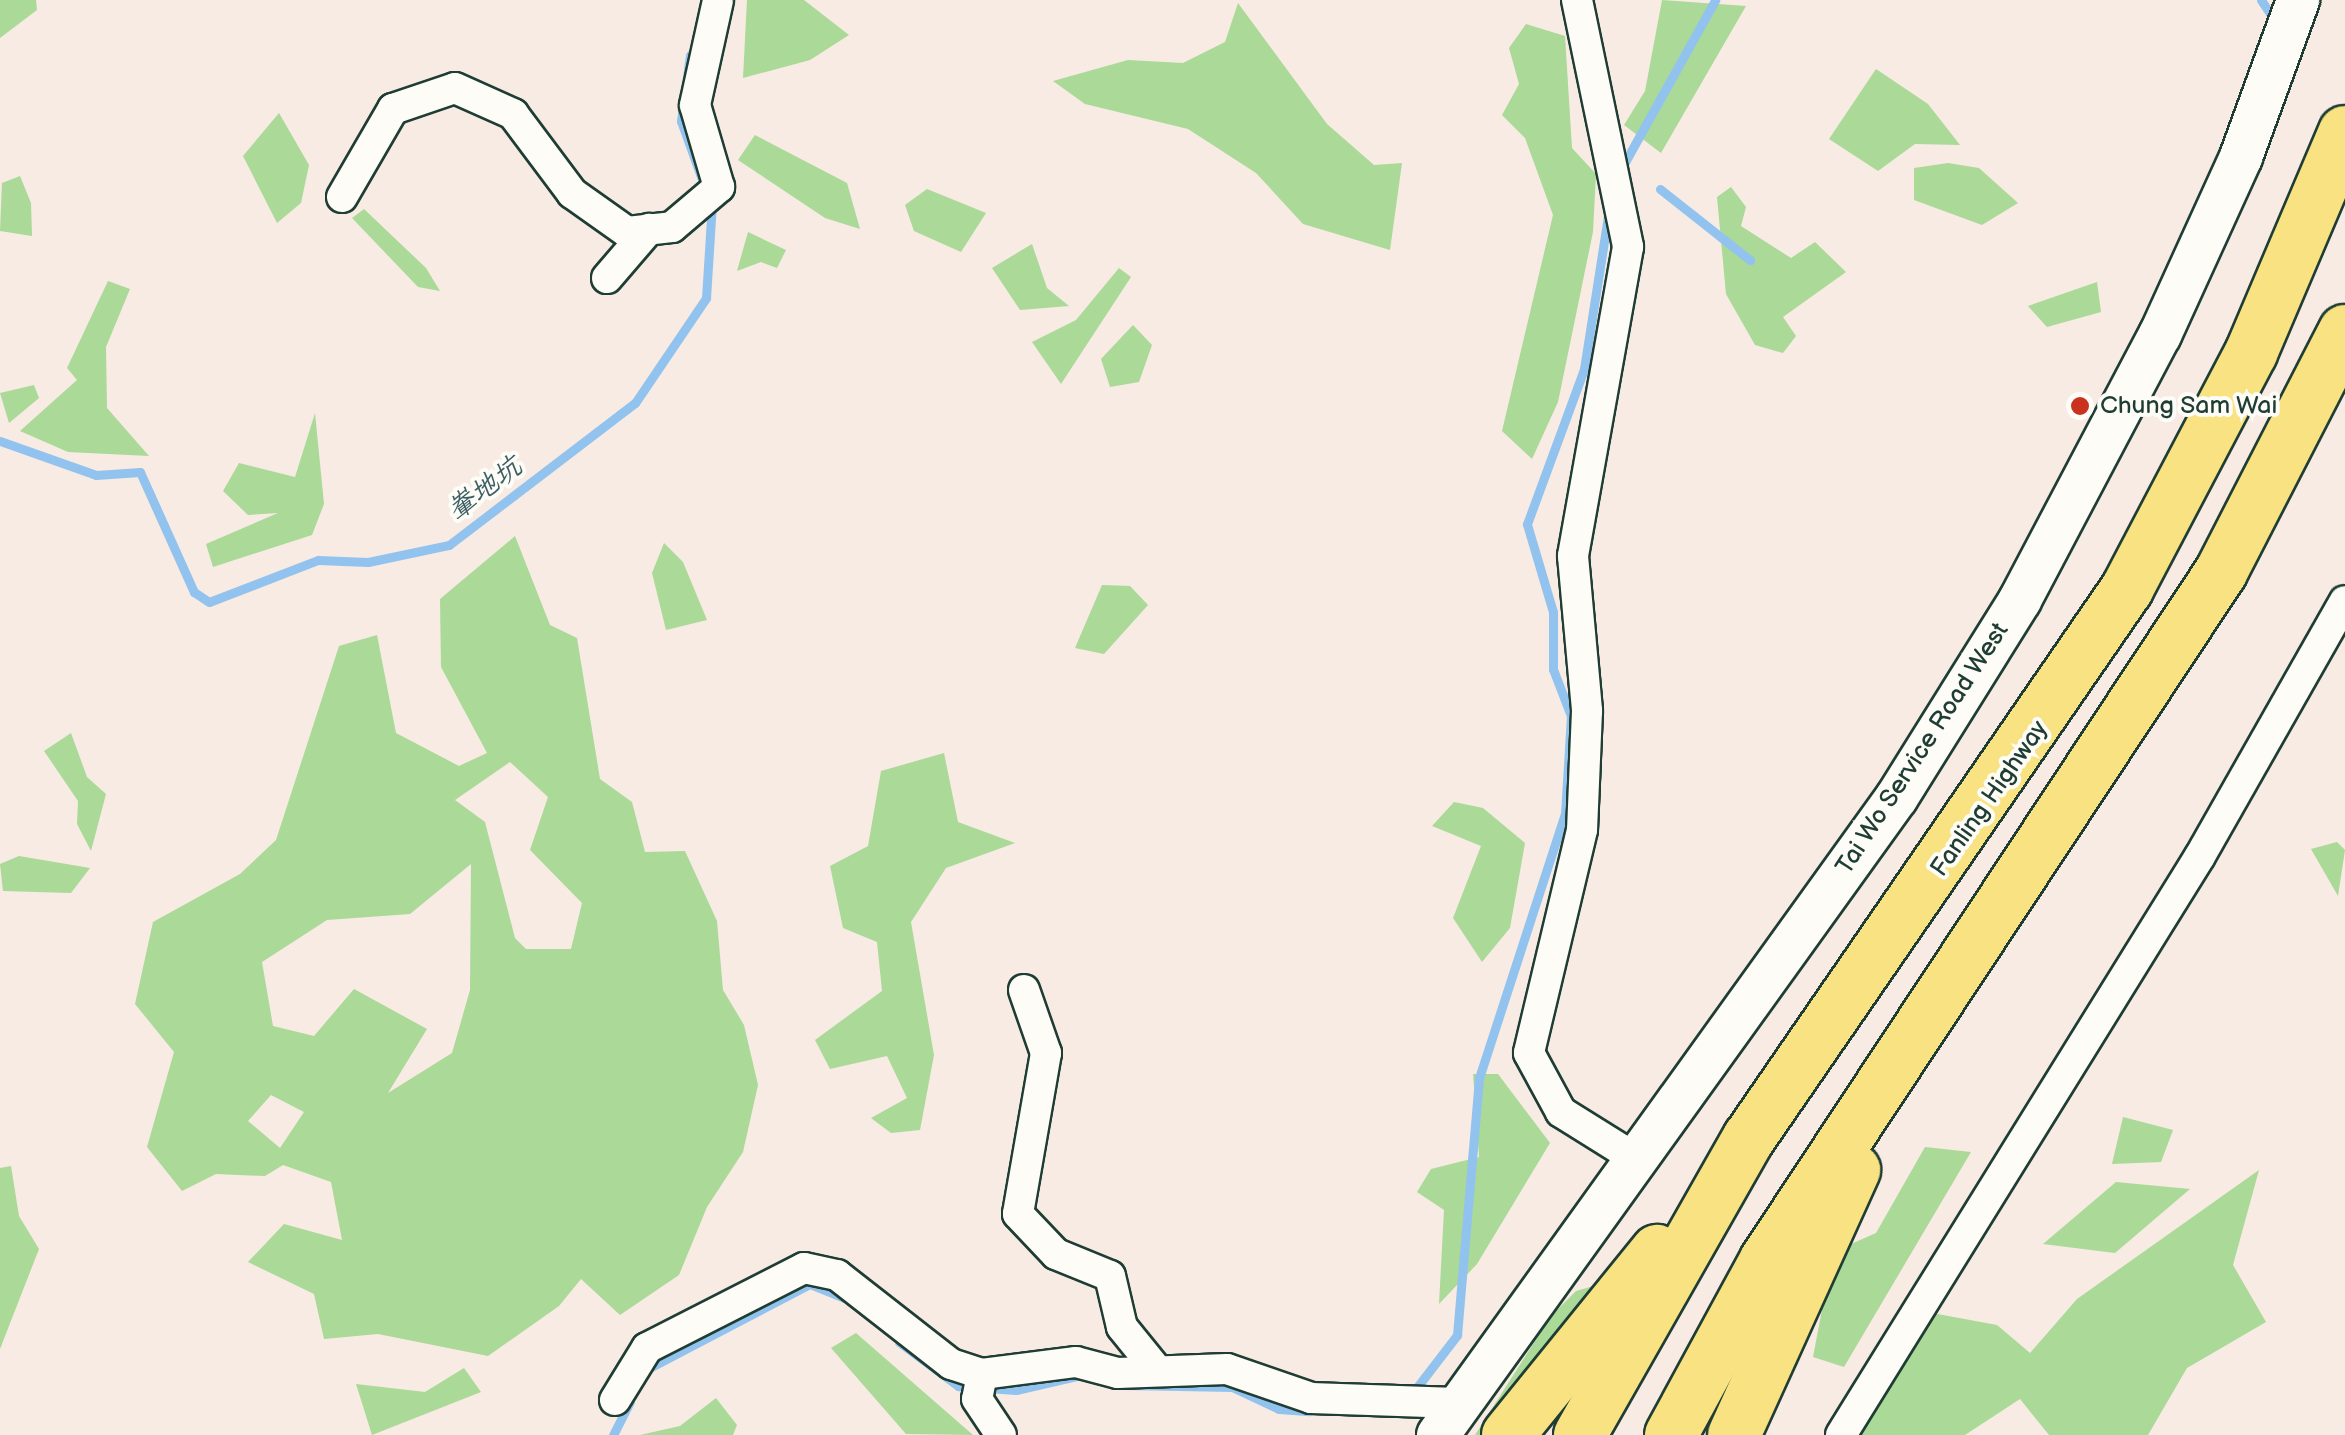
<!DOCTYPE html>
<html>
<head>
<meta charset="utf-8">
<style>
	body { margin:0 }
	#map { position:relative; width:2345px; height:1435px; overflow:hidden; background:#f7ebe3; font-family:"Balsamiq Sans","LXGW WenKai TC",sans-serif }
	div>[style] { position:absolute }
	.green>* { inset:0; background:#aad998 }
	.stream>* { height:9px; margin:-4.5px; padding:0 4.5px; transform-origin:4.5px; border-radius:4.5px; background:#92c3ee }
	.roads { filter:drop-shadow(2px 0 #1f3d34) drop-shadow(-2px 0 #1f3d34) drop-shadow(0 2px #1f3d34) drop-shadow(0 -2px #1f3d34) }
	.street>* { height:30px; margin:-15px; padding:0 15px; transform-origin:15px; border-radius:15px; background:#fdfcf7 }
	.secondary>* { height:42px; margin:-21px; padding:0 21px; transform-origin:21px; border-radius:21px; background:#fdfcf7 }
	.highway>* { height:52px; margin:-26px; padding:0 26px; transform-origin:26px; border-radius:26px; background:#f8e281 }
	.dots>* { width:28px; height:28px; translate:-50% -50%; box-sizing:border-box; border:5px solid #fdfcf7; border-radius:50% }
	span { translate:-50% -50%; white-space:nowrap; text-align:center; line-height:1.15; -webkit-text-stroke:8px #fdfcf7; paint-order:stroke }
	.poi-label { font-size:25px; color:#1f3d34 }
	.left { translate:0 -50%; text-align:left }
	.street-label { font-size:25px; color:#1f3d34 }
	.water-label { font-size:28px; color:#3c5e62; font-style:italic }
</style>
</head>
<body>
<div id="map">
	<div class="green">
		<div style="clip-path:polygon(0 0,36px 0,37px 10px,0 38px)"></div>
		<div style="clip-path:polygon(747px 0,804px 0,849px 35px,810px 60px,743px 78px)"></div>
		<div style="clip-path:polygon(1662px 0,1746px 6px,1661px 153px,1624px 125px,1645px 91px)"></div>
		<div style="clip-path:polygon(1238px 3px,1327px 124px,1374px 165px,1402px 163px,1390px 250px,1303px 224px,1256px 173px,1188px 129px,1085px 104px,1053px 81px,1128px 60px,1183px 63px,1225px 42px)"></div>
		<div style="clip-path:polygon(1526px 24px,1565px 36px,1572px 148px,1596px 174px,1593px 232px,1558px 402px,1532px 459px,1502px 431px,1553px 215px,1525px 138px,1502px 115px,1519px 84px,1509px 48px)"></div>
		<div style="clip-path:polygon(1876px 69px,1928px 104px,1960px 145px,1915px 144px,1878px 171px,1829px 139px)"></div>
		<div style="clip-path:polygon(279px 113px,309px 165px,301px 203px,277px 223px,243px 156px)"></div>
		<div style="clip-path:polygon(755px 135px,847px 183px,860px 229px,825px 218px,738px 160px)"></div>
		<div style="clip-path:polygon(1948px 163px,1979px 168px,2018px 203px,1982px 225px,1914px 200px,1914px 168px)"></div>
		<div style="clip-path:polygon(20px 176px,31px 203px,32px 236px,0 231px,2px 183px)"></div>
		<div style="clip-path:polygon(1731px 187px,1746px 207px,1741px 226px,1791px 258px,1815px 242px,1846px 272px,1783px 317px,1796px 336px,1783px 353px,1755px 345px,1726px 294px,1717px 197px)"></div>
		<div style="clip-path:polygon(927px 189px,986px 213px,961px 252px,914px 231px,905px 205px)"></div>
		<div style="clip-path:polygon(364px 209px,426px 268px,440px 291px,418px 287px,352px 218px)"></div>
		<div style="clip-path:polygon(748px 232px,786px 250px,777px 268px,761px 262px,737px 271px)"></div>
		<div style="clip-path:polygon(1032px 244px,1047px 288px,1069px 306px,1020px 310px,992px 268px)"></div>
		<div style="clip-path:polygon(1119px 268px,1131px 277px,1061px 384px,1032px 342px,1076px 320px)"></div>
		<div style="clip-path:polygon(108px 281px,130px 289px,106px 347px,107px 408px,149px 456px,68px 452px,20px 431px,77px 380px,67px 368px)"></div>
		<div style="clip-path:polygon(2097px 282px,2101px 312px,2047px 327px,2028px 306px)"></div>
		<div style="clip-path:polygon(1133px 325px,1152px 345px,1139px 382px,1110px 387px,1101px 359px)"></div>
		<div style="clip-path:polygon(34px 385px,39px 398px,9px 423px,0 393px)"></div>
		<div style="clip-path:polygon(315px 413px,324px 504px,312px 535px,213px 567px,206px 544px,278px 513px,248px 515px,223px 491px,239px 463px,295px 477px)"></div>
		<div style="clip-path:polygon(evenodd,515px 536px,550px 625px,577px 638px,600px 779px,632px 802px,645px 852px,685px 851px,717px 921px,723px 990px,744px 1025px,758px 1085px,743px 1152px,707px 1207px,679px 1275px,620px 1315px,581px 1279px,559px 1306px,488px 1356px,378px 1334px,324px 1339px,314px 1294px,248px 1262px,284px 1224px,342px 1240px,331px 1182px,283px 1165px,265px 1176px,216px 1174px,182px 1191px,147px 1147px,174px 1052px,135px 1004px,153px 922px,240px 874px,276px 840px,339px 646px,377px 635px,396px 733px,459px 766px,487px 753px,441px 667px,440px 599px,515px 536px,510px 762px,548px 797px,530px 850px,582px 903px,571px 949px,526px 949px,515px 938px,485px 822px,455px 800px,510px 762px,515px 536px,471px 864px,470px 990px,452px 1053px,388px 1093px,427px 1029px,354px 989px,314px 1036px,273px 1026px,262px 962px,327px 920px,410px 914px,471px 864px,515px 536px,271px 1095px,304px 1112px,280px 1148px,248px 1121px,271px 1095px)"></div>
		<div style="clip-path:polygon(664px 543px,683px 562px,707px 620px,666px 630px,652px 573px)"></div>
		<div style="clip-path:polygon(1102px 585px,1130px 586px,1148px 605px,1104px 654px,1075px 648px)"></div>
		<div style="clip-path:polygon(71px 733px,87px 777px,106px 794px,91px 851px,77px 824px,78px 801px,44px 751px)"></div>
		<div style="clip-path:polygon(944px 753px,958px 822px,1015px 843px,946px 868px,911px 922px,934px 1055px,920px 1130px,891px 1133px,871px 1118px,907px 1098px,887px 1056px,830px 1069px,815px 1040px,882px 991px,877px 942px,843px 928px,830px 866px,868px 846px,881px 771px)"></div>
		<div style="clip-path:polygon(1454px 802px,1483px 808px,1525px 843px,1510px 928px,1482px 962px,1453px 918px,1481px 846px,1432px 826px)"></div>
		<div style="clip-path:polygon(2337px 842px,2345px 850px,2338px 896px,2311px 849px)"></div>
		<div style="clip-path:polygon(19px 856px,90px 868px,71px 893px,3px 891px,0 864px)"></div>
		<div style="clip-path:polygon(1473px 1074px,1498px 1074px,1550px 1143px,1477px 1264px,1439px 1304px,1444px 1210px,1417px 1192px,1431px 1169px,1479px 1157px)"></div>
		<div style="clip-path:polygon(2123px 1117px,2173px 1130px,2161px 1162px,2112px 1164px)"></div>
		<div style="clip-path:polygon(1925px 1147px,1971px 1152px,1844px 1367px,1813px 1357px,1833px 1252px,1876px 1233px)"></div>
		<div style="clip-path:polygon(11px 1166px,19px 1216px,39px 1249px,0 1349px,0 1168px)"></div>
		<div style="clip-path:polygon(2259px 1170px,2233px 1265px,2266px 1322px,2187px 1368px,2148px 1435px,2049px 1435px,2020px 1399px,1965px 1435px,1855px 1435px,1905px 1308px,1997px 1325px,2030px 1353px,2077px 1299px)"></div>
		<div style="clip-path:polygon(2116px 1182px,2190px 1189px,2115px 1253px,2043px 1244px)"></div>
		<div style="clip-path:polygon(1611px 1281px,1497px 1435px,1475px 1435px,1551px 1316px,1576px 1291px)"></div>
		<div style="clip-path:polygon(856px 1333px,973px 1435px,906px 1434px,831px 1348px)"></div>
		<div style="clip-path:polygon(464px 1368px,481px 1392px,372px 1435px,356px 1384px,425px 1392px)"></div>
		<div style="clip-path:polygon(716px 1398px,737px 1425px,733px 1435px,640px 1435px,680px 1426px)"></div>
	</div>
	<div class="stream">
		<div style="left:2261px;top:0;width:25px;rotate:56deg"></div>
		<div style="left:690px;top:55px;width:67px;rotate:97.8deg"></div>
		<div style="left:681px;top:121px;width:68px;rotate:70.2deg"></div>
		<div style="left:1620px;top:171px;width:196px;rotate:-60.9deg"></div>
		<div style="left:1660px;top:189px;width:115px;rotate:38.3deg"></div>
		<div style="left:0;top:441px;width:102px;rotate:19.5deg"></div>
		<div style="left:96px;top:475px;width:44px;rotate:-3.9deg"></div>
		<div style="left:140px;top:472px;width:132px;rotate:65.8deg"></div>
		<div style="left:194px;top:592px;width:18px;rotate:34deg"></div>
		<div style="left:209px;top:602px;width:117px;rotate:-21.1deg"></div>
		<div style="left:318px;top:560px;width:50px;rotate:2.3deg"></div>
		<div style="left:368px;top:562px;width:83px;rotate:-11.9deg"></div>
		<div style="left:449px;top:545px;width:234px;rotate:-37.4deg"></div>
		<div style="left:635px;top:403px;width:127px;rotate:-55.9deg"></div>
		<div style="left:706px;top:298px;width:95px;rotate:-86.4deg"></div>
		<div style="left:899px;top:1342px;width:74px;rotate:36.7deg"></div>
		<div style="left:958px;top:1386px;width:58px;rotate:3.9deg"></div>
		<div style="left:1016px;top:1390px;width:63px;rotate:-12.9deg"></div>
		<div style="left:651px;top:1367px;width:179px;rotate:-27.6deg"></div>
		<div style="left:810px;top:1284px;width:38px;rotate:22deg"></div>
		<div style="left:1126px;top:1385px;width:106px;rotate:1.1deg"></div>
		<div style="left:1232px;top:1387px;width:52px;rotate:25.1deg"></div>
		<div style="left:1279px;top:1409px;width:31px;rotate:4deg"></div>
		<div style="left:1411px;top:1395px;width:76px;rotate:-52.5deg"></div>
		<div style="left:1457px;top:1335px;width:258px;rotate:-85.1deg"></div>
		<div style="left:1479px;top:1078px;width:278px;rotate:-72deg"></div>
		<div style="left:1565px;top:814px;width:98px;rotate:-86.5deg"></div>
		<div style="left:1571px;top:716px;width:50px;rotate:-111deg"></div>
		<div style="left:1553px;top:669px;width:57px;rotate:-90deg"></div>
		<div style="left:1553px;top:612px;width:92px;rotate:-106.5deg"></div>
		<div style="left:1527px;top:524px;width:165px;rotate:-69.8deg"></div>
		<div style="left:1584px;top:369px;width:161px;rotate:-81.1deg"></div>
		<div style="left:613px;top:1435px;width:37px;rotate:-63deg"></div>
	</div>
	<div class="roads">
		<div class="street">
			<div style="left:1577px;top:0;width:252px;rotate:78.3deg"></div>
			<div style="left:1628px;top:247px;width:314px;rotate:100.1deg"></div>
			<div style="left:1573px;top:556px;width:156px;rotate:84.8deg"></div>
			<div style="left:1587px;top:711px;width:119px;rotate:92.4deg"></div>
			<div style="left:1582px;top:830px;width:229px;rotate:103.4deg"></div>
			<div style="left:1529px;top:1053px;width:67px;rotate:61.5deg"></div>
			<div style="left:1561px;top:1112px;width:87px;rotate:31.9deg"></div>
			<div style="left:342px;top:197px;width:102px;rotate:-59.9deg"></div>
			<div style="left:393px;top:109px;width:65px;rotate:-18.7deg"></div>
			<div style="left:455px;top:88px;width:64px;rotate:24.1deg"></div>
			<div style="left:513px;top:114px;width:99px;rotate:53.2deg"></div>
			<div style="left:572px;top:193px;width:67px;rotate:35.3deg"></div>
			<div style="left:627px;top:232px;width:45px;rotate:-6.3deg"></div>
			<div style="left:672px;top:227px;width:62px;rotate:-40.4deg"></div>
			<div style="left:719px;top:187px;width:85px;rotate:-106.3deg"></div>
			<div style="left:695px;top:105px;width:107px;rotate:-77.6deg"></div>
			<div style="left:607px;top:278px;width:65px;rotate:-49.4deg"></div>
			<div style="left:1024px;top:990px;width:67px;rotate:70.8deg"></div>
			<div style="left:1046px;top:1053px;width:163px;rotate:99.9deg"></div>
			<div style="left:1018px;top:1214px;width:55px;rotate:46.5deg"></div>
			<div style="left:1056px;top:1254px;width:58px;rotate:22.2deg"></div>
			<div style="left:1110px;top:1276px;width:52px;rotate:76.8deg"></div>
			<div style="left:1122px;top:1327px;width:55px;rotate:50.9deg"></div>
			<div style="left:982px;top:1374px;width:25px;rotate:101deg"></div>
			<div style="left:977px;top:1399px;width:43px;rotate:56.3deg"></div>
			<div style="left:615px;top:1400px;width:61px;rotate:-58.4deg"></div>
			<div style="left:647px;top:1348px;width:176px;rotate:-27deg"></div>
			<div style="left:804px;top:1268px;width:34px;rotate:12deg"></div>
			<div style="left:837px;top:1275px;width:145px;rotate:38deg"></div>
			<div style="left:951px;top:1364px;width:33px;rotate:18deg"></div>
			<div style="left:982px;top:1374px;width:95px;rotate:-7.3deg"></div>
			<div style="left:1076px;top:1362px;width:43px;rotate:14.7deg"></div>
			<div style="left:1118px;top:1373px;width:109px;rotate:-2.1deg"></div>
			<div style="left:1227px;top:1369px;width:89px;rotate:19deg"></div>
			<div style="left:1311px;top:1398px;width:146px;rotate:2deg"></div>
			<div style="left:1841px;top:1435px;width:681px;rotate:-58.2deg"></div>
			<div style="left:2200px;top:856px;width:293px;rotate:-60.4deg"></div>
		</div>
		<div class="secondary">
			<div style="left:1438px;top:1435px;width:786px;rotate:-54.27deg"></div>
			<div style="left:1897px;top:797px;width:232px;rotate:-58deg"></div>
			<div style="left:2020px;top:600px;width:300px;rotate:-62.2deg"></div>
			<div style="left:2160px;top:335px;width:196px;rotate:-65.5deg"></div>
			<div style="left:2241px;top:157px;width:167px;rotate:-70deg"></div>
		</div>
		<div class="highway">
			<div style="left:1508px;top:1435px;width:237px;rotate:-51deg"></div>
			<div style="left:1580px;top:1435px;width:342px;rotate:-60.4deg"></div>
			<div style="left:1749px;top:1138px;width:667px;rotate:-55.45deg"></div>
			<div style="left:2127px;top:589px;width:267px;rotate:-62.3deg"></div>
			<div style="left:2251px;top:353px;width:240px;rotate:-67deg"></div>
			<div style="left:1671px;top:1435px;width:199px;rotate:-61.5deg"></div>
			<div style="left:1766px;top:1260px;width:825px;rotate:-56.52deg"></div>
			<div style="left:2221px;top:572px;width:271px;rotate:-62.8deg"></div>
			<div style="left:1734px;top:1435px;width:291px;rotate:-65.6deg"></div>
		</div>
	</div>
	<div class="dots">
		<div style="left:2080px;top:406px;background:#c8321e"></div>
	</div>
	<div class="poi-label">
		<span class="left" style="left:2100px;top:406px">Chung Sam Wai</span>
	</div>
	<div class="street-label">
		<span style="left:1923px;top:749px;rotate:-57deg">Tai Wo Service Road West</span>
		<span style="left:1990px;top:799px;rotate:-55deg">Fanling Highway</span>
	</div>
	<div class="water-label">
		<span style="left:485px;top:489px;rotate:-37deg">輋地坑</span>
	</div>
</div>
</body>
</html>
